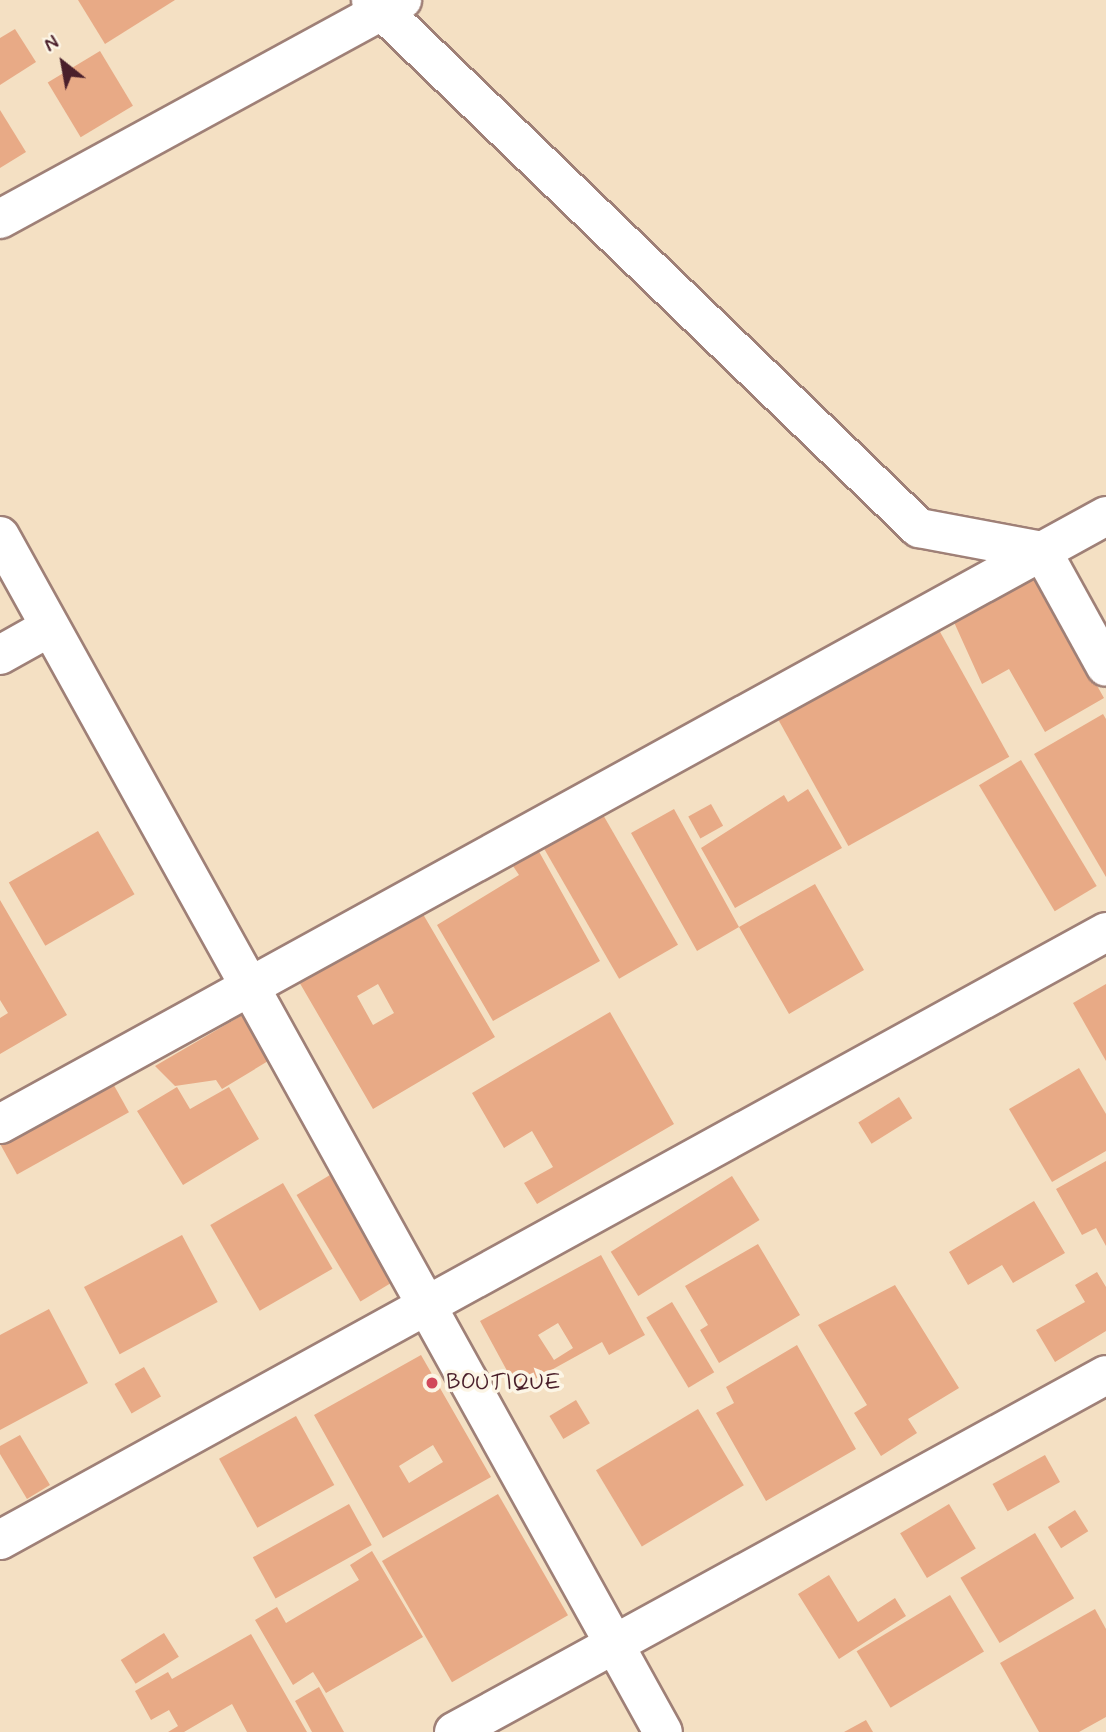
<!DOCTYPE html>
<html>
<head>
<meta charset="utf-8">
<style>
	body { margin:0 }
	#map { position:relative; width:1106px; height:1732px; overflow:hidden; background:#f4e0c3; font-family:Mynerve,sans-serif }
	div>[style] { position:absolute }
	.building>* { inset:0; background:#e8aa86; transform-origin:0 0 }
	.roads { filter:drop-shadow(2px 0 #9f8077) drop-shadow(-2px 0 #9f8077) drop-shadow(0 2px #9f8077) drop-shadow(0 -2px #9f8077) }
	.street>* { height:38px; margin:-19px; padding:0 19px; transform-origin:19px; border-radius:19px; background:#fff }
	.dots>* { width:19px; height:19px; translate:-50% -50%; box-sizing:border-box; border:4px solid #fcf5e5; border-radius:50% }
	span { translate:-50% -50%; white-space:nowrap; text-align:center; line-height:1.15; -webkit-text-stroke:7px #fcf5e5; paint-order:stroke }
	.poi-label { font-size:23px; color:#4a1f2b }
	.left { translate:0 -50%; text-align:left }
	.north { position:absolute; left:28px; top:28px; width:70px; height:70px; -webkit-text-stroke:5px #fcf5e5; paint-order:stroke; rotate:329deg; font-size:19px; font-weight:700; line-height:28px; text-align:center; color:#4a1f2b }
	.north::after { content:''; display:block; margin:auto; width:24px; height:32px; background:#4a1f2b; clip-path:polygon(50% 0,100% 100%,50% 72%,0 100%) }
</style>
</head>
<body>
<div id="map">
	<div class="building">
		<div style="clip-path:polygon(78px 0,175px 0,105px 44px)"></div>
		<div style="clip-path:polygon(15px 29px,36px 62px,0 85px,0 38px)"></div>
		<div style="left:100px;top:51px;width:64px;height:61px;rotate:59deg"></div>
		<div style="clip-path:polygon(0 110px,26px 152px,0 168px)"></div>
		<div style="clip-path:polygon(1034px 574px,1104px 698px,1045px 732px,1009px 669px,982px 684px,953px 620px)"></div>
		<div style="left:939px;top:630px;width:145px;height:184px;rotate:61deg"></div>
		<div style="clip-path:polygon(1103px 714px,1106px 719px,1106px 877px,1034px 754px)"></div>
		<div style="left:1021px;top:760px;width:147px;height:49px;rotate:59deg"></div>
		<div style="clip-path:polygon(808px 789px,842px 848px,735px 908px,701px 848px,784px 795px,788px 802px)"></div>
		<div style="left:711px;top:804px;width:25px;height:26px;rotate:61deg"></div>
		<div style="clip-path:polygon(674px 809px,739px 927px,815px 884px,864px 970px,789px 1014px,739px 927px,697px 951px,631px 833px)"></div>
		<div style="left:602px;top:813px;width:152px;height:68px;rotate:60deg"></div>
		<div style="left:98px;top:831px;width:73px;height:103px;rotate:60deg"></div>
		<div style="clip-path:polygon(537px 848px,600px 961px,493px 1021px,437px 925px,519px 875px,511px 863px)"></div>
		<div style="clip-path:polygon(0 900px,67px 1015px,0 1054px,0 1018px,8px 1013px,0 1000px)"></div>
		<div style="clip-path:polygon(evenodd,420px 909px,495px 1037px,373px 1109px,298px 980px,420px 909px,378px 984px,394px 1013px,373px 1025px,357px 996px,378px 984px)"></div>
		<div style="clip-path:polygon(1106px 984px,1106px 1061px,1073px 1003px)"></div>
		<div style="clip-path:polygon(256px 1007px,283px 1052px,222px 1089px,216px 1080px,175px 1086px,155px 1066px)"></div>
		<div style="clip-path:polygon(610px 1012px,674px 1124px,537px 1204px,524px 1183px,553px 1167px,532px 1131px,504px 1148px,472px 1093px)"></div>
		<div style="clip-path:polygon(1079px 1068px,1106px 1114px,1106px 1151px,1052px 1182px,1009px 1109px)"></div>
		<div style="left:111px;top:1080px;width:37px;height:128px;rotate:61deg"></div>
		<div style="clip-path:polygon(177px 1087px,190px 1109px,229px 1087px,259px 1139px,183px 1185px,137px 1111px)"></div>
		<div style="left:899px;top:1097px;width:25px;height:48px;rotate:58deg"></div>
		<div style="clip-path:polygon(1106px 1161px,1106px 1246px,1096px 1228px,1082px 1235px,1056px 1189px)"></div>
		<div style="left:330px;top:1175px;width:124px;height:39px;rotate:59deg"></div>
		<div style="left:732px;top:1176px;width:52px;height:143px;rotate:58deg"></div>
		<div style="left:283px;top:1183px;width:99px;height:84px;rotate:60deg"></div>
		<div style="clip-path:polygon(1034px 1201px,1065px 1253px,1013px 1283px,1002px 1265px,968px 1285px,949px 1252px)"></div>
		<div style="left:182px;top:1235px;width:76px;height:111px;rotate:62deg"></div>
		<div style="clip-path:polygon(758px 1244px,800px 1315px,719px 1363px,700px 1330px,708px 1325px,685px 1286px)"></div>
		<div style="clip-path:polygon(evenodd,601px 1255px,645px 1335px,609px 1355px,602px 1342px,517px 1389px,480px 1321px,601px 1255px,558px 1323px,573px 1348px,554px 1360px,538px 1335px,558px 1323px)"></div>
		<div style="clip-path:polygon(1097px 1272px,1106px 1287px,1106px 1331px,1055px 1362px,1036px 1330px,1085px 1302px,1075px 1285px)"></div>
		<div style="clip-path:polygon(895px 1285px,959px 1388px,908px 1419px,917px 1433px,881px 1456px,854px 1413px,867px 1405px,818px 1325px)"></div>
		<div style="left:672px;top:1302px;width:82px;height:30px;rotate:59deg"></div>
		<div style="clip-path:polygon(49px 1309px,88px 1383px,0 1430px,0 1335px)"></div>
		<div style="clip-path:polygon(797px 1345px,856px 1449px,766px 1501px,716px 1413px,734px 1403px,726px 1387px)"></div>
		<div style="clip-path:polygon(evenodd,421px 1355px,491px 1477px,383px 1538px,314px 1415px,421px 1355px,433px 1445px,443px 1462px,409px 1483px,399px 1466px,433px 1445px)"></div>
		<div style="left:144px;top:1367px;width:34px;height:34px;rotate:60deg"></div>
		<div style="left:576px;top:1400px;width:27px;height:31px;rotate:59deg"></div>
		<div style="left:698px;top:1409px;width:89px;height:119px;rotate:59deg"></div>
		<div style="left:296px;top:1416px;width:79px;height:88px;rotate:61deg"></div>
		<div style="clip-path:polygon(20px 1435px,50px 1485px,27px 1499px,0 1454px,0 1446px)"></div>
		<div style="left:1045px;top:1455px;width:31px;height:60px;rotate:61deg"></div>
		<div style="left:498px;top:1494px;width:140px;height:134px;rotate:60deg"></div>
		<div style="left:349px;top:1504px;width:47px;height:110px;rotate:61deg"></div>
		<div style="left:949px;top:1504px;width:52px;height:57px;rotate:59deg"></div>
		<div style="left:1075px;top:1510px;width:25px;height:32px;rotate:58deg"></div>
		<div style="left:1035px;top:1533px;width:76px;height:87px;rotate:59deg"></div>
		<div style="clip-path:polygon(372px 1551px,423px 1637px,326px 1693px,313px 1672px,293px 1685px,255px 1620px,277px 1607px,286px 1623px,359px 1580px,350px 1565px)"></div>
		<div style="clip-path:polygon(829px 1575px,858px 1622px,895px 1598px,906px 1616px,839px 1659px,798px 1594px)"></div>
		<div style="left:950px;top:1595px;width:66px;height:109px;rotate:59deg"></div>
		<div style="clip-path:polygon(1095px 1609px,1106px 1629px,1106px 1717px,1079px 1732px,1039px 1732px,1000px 1663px)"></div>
		<div style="left:164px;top:1633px;width:28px;height:51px;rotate:58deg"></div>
		<div style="clip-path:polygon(251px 1634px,307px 1732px,247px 1732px,232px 1704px,184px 1732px,168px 1732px,178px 1726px,169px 1710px,151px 1720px,135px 1691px,168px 1672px,172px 1679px)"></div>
		<div style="clip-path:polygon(319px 1687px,344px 1732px,312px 1732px,295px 1701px)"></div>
		<div style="clip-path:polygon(866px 1720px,873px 1732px,844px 1732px)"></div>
	</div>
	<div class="roads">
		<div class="street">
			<div style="left:371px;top:0;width:761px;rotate:43.94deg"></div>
			<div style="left:919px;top:528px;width:125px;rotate:10.6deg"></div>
			<div style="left:1042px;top:551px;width:132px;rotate:61.1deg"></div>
			<div style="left:0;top:219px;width:458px;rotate:-28.6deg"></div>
			<div style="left:0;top:536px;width:1367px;rotate:61deg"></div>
			<div style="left:0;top:655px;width:57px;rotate:-29.2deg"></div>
			<div style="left:0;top:1124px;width:1262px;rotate:-28.8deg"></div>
			<div style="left:0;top:1540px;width:1262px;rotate:-28.8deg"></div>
			<div style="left:454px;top:1732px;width:743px;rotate:-28.7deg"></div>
		</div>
	</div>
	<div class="dots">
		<div style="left:432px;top:1383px;background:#d1495b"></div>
	</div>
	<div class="poi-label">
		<span class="left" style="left:446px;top:1383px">BOUTIQUE</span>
	</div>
	<div class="north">N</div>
</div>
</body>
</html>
